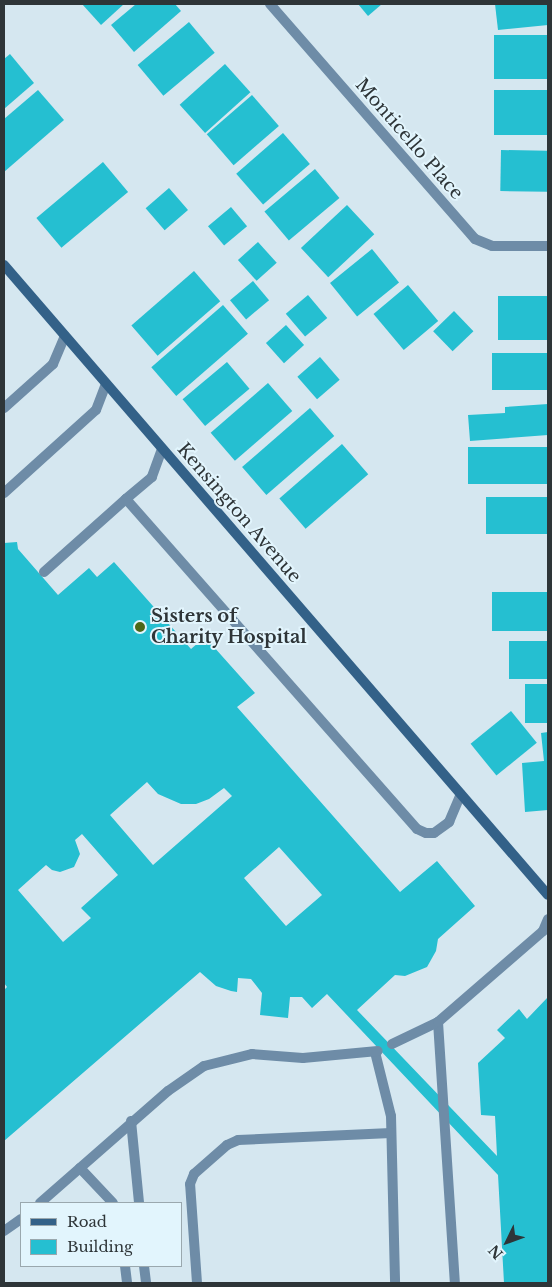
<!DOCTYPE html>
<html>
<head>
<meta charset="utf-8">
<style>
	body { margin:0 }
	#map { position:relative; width:552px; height:1287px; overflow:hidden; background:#d5e7f0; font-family:"Libre Baskerville",serif }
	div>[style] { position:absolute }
	.building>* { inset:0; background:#25bfd1; transform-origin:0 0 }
	.lane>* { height:10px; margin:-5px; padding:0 5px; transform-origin:5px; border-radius:5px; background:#6e8ca7 }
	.street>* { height:10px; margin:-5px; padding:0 5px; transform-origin:5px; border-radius:5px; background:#6e8ca7 }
	.secondary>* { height:10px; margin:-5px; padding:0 5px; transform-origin:5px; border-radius:5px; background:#336188 }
	.dots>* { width:14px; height:14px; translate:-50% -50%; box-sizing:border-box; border:2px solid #e2f5fd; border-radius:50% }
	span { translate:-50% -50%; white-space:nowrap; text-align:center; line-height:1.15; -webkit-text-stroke:4px #e2f5fd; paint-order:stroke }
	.street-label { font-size:18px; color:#2e3538 }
	.poi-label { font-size:18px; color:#2e3538; font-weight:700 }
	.left { translate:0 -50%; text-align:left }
	.frame { position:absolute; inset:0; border:5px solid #2e3538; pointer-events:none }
	.legend { position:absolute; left:20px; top:1202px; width:162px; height:65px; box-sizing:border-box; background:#e2f5fd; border:1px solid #9aa8ae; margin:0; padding:6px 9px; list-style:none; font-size:15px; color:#2e3538 }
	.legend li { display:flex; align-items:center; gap:10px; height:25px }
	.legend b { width:25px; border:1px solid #9aa8ae }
	.north { position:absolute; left:482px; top:1217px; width:50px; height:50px; -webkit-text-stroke:4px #e2f5fd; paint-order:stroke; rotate:228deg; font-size:14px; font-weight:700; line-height:20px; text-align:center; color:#2e3538 }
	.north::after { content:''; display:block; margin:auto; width:18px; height:22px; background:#2e3538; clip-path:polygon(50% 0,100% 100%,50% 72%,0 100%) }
</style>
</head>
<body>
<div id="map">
	<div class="building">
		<div style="clip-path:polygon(82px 4px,124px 4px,101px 25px)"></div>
		<div style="clip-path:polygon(136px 4px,175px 4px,181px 11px,134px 52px,111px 25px)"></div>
		<div style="clip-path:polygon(358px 4px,382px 4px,368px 16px)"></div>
		<div style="clip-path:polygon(495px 4px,548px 4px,548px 25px,498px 30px)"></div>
		<div style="left:189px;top:22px;width:40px;height:67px;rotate:50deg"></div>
		<div style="left:548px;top:35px;width:44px;height:54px;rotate:90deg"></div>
		<div style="clip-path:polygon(10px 54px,34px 83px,4px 109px,4px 59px)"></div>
		<div style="left:225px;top:64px;width:38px;height:61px;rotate:48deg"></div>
		<div style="clip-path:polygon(38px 90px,64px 120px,4px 172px,4px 119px)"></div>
		<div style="left:548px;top:90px;width:45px;height:54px;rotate:90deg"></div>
		<div style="left:252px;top:95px;width:41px;height:60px;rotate:49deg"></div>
		<div style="left:283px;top:133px;width:41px;height:62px;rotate:49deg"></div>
		<div style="left:501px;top:150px;width:47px;height:41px;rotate:1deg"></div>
		<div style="left:103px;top:162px;width:39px;height:87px;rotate:50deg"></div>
		<div style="left:315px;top:169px;width:38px;height:66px;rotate:50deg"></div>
		<div style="left:169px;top:188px;width:29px;height:31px;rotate:49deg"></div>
		<div style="left:347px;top:205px;width:40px;height:63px;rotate:47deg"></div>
		<div style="left:231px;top:207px;width:25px;height:30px;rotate:50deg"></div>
		<div style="left:258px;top:242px;width:28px;height:27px;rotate:48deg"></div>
		<div style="left:372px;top:249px;width:43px;height:54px;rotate:51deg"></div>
		<div style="left:194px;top:271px;width:40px;height:83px;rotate:49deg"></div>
		<div style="left:253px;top:281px;width:25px;height:30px;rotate:50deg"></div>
		<div style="left:408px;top:285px;width:47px;height:45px;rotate:50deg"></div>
		<div style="left:308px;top:295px;width:30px;height:29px;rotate:50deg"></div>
		<div style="left:548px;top:296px;width:44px;height:50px;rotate:90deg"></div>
		<div style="left:223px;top:305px;width:38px;height:95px;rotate:49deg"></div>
		<div style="left:454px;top:311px;width:28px;height:29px;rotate:46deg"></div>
		<div style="left:286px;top:325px;width:27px;height:27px;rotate:48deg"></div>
		<div style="left:548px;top:353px;width:37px;height:56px;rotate:90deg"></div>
		<div style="left:320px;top:357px;width:30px;height:30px;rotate:49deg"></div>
		<div style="left:227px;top:362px;width:35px;height:58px;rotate:50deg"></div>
		<div style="left:268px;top:383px;width:37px;height:76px;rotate:49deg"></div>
		<div style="clip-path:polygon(548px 404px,548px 435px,470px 441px,468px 415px,505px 413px,505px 407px)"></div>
		<div style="left:310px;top:408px;width:37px;height:90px;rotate:49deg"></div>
		<div style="left:342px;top:444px;width:40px;height:83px;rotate:49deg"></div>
		<div style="left:548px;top:447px;width:37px;height:80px;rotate:90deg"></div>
		<div style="left:548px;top:497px;width:37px;height:62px;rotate:90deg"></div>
		<div style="clip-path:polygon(evenodd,17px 542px,18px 549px,58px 595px,89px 568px,97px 577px,114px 562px,191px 649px,205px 637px,255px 693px,237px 707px,400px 892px,437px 861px,475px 906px,438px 939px,436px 951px,427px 967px,405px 976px,395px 975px,357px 1010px,497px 1156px,495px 1116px,481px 1115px,478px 1063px,505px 1038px,497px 1030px,519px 1009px,527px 1019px,548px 997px,548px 1283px,504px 1283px,498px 1175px,327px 994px,312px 1008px,302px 997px,290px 997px,288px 1018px,260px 1015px,262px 993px,251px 979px,238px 978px,237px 992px,231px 991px,216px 986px,200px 972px,4px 1141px,4px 990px,7px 987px,4px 983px,4px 543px,17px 542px,147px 782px,158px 794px,181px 804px,196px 804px,209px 799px,224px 788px,232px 796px,153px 865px,110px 815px,147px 782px,17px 542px,82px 834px,118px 875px,81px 908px,91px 918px,63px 942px,18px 890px,46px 865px,52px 870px,60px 872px,74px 867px,80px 854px,75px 840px,82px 834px,17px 542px,279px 847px,322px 895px,286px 926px,244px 878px,279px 847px)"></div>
		<div style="left:548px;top:592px;width:39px;height:56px;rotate:90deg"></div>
		<div style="left:548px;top:641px;width:38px;height:39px;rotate:90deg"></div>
		<div style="left:548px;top:684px;width:39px;height:23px;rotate:90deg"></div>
		<div style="left:511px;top:711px;width:41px;height:52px;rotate:51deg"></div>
		<div style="clip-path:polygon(548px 732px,548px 810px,525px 812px,522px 763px,544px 761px,541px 733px)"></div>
	</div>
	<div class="lane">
		<div style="left:4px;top:408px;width:66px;rotate:-41.9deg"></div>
		<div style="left:53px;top:364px;width:30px;rotate:-67deg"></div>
		<div style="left:162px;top:449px;width:30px;rotate:110deg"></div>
		<div style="left:152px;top:477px;width:34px;rotate:140deg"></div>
		<div style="left:126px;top:499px;width:440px;rotate:48.6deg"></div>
		<div style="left:417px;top:829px;width:10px;rotate:24deg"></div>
		<div style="left:426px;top:833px;width:8px"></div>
		<div style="left:434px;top:833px;width:19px;rotate:-36deg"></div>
		<div style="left:449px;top:822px;width:30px;rotate:-67deg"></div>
		<div style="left:4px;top:493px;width:124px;rotate:-42.1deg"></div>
		<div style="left:96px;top:410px;width:28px;rotate:-69deg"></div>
		<div style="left:44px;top:572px;width:110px;rotate:-41.7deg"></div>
		<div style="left:438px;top:1022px;width:262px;rotate:86.3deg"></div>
		<div style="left:392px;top:1044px;width:51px;rotate:-25.6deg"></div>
		<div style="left:438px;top:1022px;width:139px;rotate:-40.9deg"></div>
		<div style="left:543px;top:931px;width:13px;rotate:-67deg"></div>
		<div style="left:375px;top:1052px;width:66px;rotate:76deg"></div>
		<div style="left:391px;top:1116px;width:167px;rotate:88.6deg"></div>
		<div style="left:131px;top:1121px;width:82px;rotate:84.4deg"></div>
		<div style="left:80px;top:1168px;width:48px;rotate:46.7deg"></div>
		<div style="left:40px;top:1203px;width:170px;rotate:-41.2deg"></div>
		<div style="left:168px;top:1091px;width:44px;rotate:-34.8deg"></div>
		<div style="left:204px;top:1066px;width:49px;rotate:-14deg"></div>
		<div style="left:252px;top:1054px;width:51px;rotate:4.5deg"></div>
		<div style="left:303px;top:1058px;width:75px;rotate:-5.3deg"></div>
		<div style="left:4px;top:1231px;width:21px;rotate:-35deg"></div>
		<div style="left:125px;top:1266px;width:17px;rotate:83deg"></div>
		<div style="left:144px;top:1266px;width:17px;rotate:83deg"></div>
		<div style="left:197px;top:1283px;width:99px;rotate:-94deg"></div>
		<div style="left:190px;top:1184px;width:11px;rotate:-68deg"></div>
		<div style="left:194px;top:1174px;width:44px;rotate:-41.3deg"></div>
		<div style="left:227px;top:1145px;width:12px;rotate:-24deg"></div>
		<div style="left:238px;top:1140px;width:153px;rotate:-2.6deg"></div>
	</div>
	<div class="street">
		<div style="left:270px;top:4px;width:312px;rotate:48.9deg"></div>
		<div style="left:475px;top:239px;width:18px;rotate:22deg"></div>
		<div style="left:492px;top:246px;width:56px"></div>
	</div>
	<div class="secondary">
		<div style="left:4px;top:265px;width:832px;rotate:49.19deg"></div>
	</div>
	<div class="dots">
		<div style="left:140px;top:627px;background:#4c6719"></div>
	</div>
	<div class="street-label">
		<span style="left:409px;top:139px;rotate:49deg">Monticello Place</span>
		<span style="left:239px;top:513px;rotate:49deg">Kensington Avenue</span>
	</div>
	<div class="poi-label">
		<span class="left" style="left:151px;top:627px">Sisters of<br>Charity Hospital</span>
	</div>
	<div class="frame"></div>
	<ul class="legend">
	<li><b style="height:6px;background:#336188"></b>Road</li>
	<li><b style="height:14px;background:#25bfd1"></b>Building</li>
	</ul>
	<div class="north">N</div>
</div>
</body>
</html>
